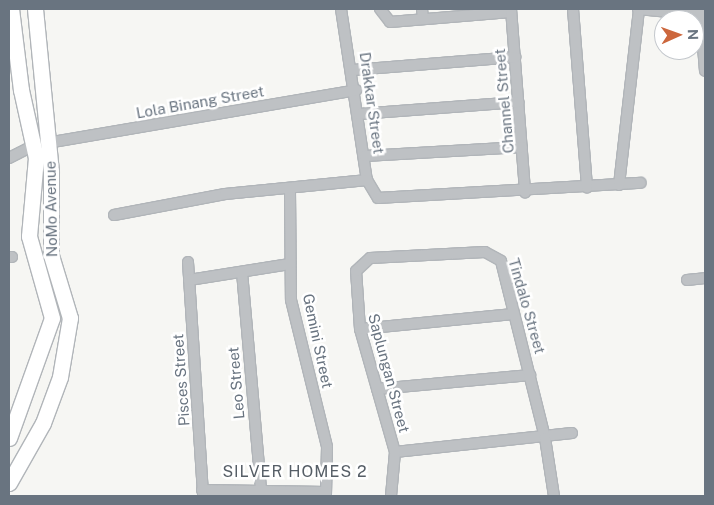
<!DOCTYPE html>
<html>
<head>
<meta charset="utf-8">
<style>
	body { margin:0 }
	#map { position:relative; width:714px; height:505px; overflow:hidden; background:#f6f6f3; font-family:"Public Sans",sans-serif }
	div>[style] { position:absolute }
	.roads { filter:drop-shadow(1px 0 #b1b5b9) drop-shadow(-1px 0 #b1b5b9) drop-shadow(0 1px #b1b5b9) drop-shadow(0 -1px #b1b5b9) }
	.street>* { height:10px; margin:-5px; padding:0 5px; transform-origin:5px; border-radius:5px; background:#bec1c4 }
	.secondary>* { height:15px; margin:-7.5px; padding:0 7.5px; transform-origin:7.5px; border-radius:7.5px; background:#fff }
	span { translate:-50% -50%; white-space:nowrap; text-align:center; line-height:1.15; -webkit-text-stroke:5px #fff; paint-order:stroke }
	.street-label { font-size:15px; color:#697480 }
	.neighbourhood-label { font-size:16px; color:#565e66; letter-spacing:1px }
	.frame { position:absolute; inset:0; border:10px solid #697480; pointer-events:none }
	.north { position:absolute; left:654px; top:10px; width:50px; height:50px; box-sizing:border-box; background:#fff; border:1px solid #c3c7cc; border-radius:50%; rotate:88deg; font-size:14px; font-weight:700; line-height:20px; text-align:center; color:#697480 }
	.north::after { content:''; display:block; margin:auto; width:18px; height:22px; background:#cc673d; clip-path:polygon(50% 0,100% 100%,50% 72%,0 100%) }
</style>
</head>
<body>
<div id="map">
	<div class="roads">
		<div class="street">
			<div style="left:341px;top:9px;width:173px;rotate:81.4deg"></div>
			<div style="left:367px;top:180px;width:21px;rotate:59deg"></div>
			<div style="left:378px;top:198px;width:263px;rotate:-3.3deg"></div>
			<div style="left:380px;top:9px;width:16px;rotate:52deg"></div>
			<div style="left:390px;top:22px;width:121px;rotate:-4.7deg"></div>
			<div style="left:422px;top:9px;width:10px;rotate:84deg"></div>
			<div style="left:511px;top:9px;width:184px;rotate:85.6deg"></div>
			<div style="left:573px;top:9px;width:179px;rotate:85.5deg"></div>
			<div style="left:638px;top:9px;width:62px;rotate:5.5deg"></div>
			<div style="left:700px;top:10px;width:61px;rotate:85.3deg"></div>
			<div style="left:353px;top:70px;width:163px;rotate:-4.6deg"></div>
			<div style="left:359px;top:114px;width:160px;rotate:-4.3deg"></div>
			<div style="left:365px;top:156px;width:157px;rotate:-3.3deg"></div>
			<div style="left:9px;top:158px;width:29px;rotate:-27deg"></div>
			<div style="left:35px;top:145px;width:326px;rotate:-9.7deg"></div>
			<div style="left:619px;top:185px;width:177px;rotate:-83.5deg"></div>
			<div style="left:290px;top:191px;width:109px;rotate:89.5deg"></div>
			<div style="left:291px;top:300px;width:151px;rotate:76.2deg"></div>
			<div style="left:327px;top:447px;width:49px;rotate:91.2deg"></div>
			<div style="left:114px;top:215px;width:113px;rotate:-10.7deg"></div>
			<div style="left:225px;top:194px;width:143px;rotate:-5.6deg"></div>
			<div style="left:9px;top:257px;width:3px"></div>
			<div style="left:188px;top:262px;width:234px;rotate:86.3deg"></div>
			<div style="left:242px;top:272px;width:220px;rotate:85deg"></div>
			<div style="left:189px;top:280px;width:102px;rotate:-9deg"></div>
			<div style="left:687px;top:280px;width:18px;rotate:-6deg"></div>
			<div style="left:360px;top:329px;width:154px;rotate:-5.6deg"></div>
			<div style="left:377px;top:389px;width:154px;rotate:-5.2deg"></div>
			<div style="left:395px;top:452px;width:178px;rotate:-6.1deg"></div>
			<div style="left:202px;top:490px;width:124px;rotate:0.9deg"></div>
			<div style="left:391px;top:496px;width:44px;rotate:-84.8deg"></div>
			<div style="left:395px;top:452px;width:128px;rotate:-105.9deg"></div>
			<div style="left:360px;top:329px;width:58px;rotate:-93.9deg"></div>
			<div style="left:356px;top:271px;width:19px;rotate:-43deg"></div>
			<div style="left:370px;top:258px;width:115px;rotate:-3deg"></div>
			<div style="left:485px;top:252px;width:18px;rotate:29deg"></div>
			<div style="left:501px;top:261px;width:182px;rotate:76deg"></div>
			<div style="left:545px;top:438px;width:59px;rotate:81.2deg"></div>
		</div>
		<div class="secondary">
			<div style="left:9px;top:438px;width:127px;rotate:-70.3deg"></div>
			<div style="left:52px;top:318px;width:85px;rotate:-105.7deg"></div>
			<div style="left:29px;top:236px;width:78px;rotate:-84.9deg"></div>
			<div style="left:36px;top:158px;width:70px;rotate:-102.4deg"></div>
			<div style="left:21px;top:90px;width:82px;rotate:-97deg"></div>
			<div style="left:9px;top:483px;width:69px;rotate:-60.5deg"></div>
			<div style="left:43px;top:423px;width:49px;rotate:-69.7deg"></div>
			<div style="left:60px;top:377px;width:60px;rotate:-80.4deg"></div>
			<div style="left:70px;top:318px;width:66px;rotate:-106.8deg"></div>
			<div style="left:51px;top:255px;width:83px;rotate:-90deg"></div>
			<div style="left:51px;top:172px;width:164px;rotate:-95.6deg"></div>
		</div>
	</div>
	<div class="street-label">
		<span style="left:504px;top:101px;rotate:-95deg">Channel Street</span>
		<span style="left:200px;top:102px;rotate:-10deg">Lola Binang Street</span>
		<span style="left:372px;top:103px;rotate:82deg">Drakkar Street</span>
		<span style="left:51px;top:209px;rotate:-91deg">NoMo Avenue</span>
		<span style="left:527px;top:306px;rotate:74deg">Tindalo Street</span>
		<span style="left:318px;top:341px;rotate:78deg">Gemini Street</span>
		<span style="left:389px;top:373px;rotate:75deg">Saplungan Street</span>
		<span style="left:181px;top:380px;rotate:-94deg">Pisces Street</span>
		<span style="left:236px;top:383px;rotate:-95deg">Leo Street</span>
	</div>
	<div class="neighbourhood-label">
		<span style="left:295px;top:472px">SILVER HOMES 2</span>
	</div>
	<div class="frame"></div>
	<div class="north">N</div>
</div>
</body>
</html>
